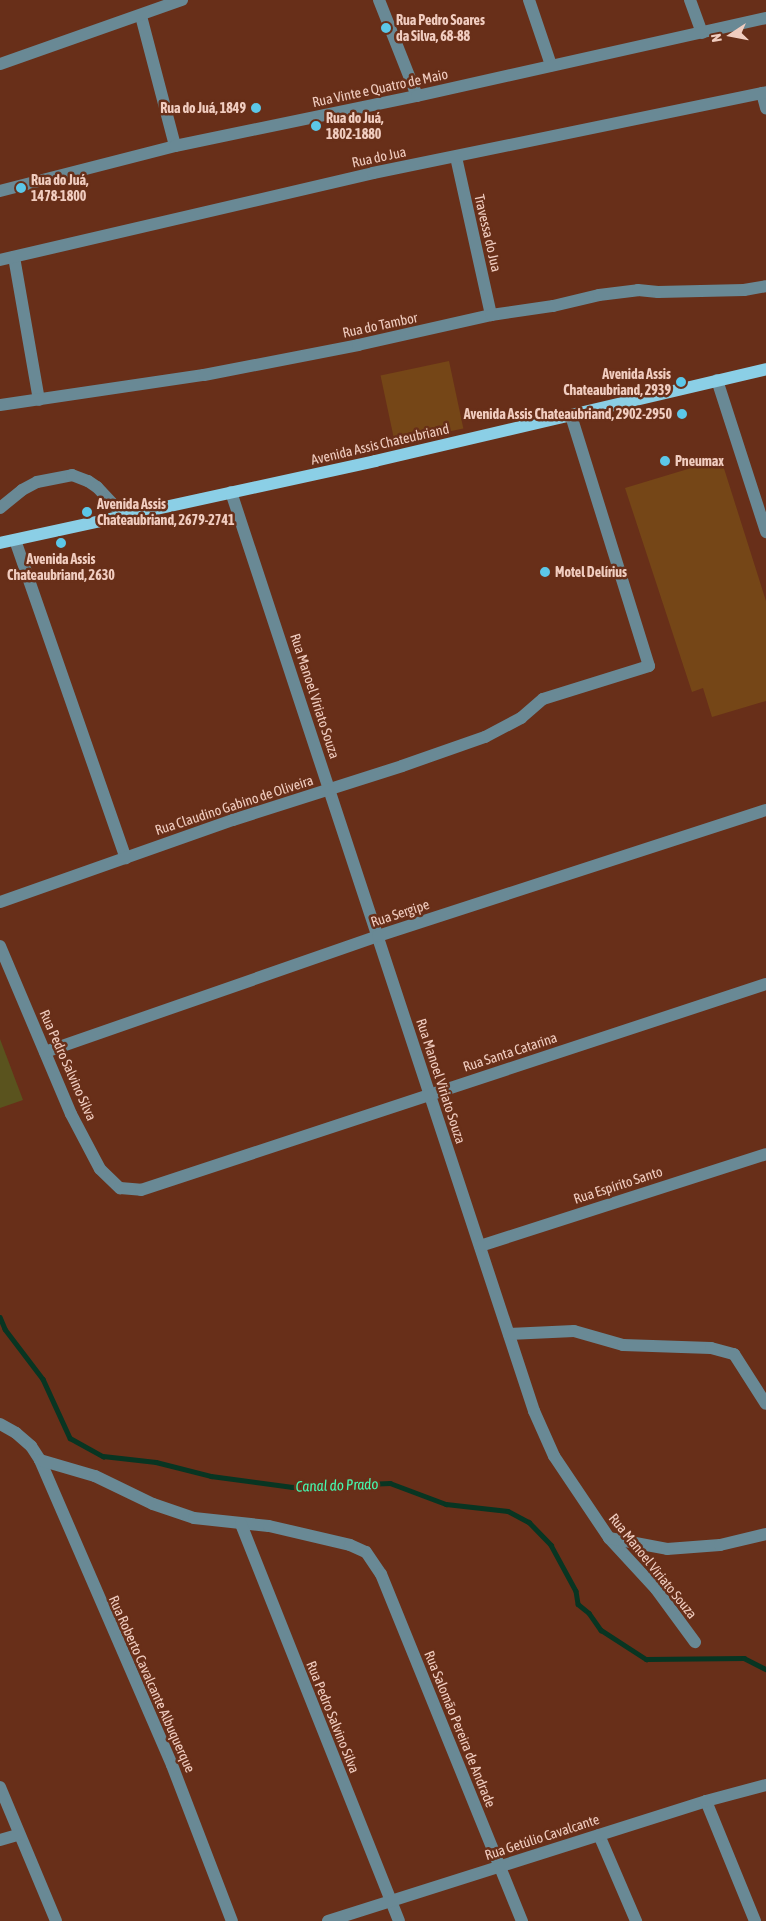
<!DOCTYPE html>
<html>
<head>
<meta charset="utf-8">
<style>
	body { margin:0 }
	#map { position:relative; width:766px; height:1921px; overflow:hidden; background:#682f19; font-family:"Asap Condensed",sans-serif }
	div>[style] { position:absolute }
	.green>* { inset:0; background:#5a531e }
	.stream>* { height:4.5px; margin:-2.25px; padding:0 2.25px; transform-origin:2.25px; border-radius:2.25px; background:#083522 }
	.building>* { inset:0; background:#754617; transform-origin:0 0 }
	.minor>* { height:12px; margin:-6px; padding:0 6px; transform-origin:6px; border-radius:6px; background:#698995 }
	.major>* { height:12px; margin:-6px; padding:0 6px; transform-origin:6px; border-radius:6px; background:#8bcfe6 }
	.dots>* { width:14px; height:14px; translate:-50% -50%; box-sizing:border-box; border:2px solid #682f19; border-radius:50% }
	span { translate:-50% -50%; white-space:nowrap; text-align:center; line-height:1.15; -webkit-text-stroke:5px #682f19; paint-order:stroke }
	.poi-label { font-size:14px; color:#f1cdc0; font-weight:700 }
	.left { translate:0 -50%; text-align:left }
	.right { translate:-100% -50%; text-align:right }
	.street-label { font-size:14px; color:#f1cdc0 }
	.water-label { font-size:15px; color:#45f9af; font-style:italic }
	.north { position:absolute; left:706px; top:10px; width:50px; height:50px; -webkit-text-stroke:4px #682f19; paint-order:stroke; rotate:259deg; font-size:14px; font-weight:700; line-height:20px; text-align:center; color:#f1cdc0 }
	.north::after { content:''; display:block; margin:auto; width:18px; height:22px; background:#f1cdc0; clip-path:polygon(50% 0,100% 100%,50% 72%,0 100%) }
</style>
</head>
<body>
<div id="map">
	<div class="green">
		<div style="clip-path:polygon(0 1039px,23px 1100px,0 1108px)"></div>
	</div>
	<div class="stream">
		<div style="left:0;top:1317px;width:13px;rotate:67deg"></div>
		<div style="left:5px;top:1329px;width:63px;rotate:52.8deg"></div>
		<div style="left:43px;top:1379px;width:65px;rotate:65.4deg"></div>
		<div style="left:70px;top:1438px;width:38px;rotate:29deg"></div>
		<div style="left:103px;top:1456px;width:53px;rotate:6.5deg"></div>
		<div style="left:156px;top:1462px;width:57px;rotate:14.3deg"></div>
		<div style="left:211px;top:1476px;width:82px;rotate:7.7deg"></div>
		<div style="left:292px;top:1487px;width:98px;rotate:-2.3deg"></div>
		<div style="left:390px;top:1483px;width:60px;rotate:20.6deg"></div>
		<div style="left:446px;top:1504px;width:62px;rotate:6.4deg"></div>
		<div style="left:508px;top:1511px;width:24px;rotate:28deg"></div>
		<div style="left:529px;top:1522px;width:32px;rotate:46deg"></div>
		<div style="left:551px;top:1545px;width:52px;rotate:61.5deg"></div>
		<div style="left:576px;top:1591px;width:13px;rotate:81deg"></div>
		<div style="left:578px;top:1604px;width:14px;rotate:39deg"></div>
		<div style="left:589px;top:1613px;width:21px;rotate:55deg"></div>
		<div style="left:601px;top:1630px;width:54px;rotate:32.8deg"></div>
		<div style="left:646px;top:1659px;width:98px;rotate:-0.6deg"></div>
		<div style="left:744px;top:1658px;width:25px;rotate:27deg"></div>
	</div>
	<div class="building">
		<div style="left:449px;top:361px;width:69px;height:70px;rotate:78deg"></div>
		<div style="clip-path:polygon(721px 459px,766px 601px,766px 701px,712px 717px,703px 688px,692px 692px,625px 488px)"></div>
	</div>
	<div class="minor">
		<div style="left:379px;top:0;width:103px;rotate:68.4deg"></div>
		<div style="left:529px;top:0;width:69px;rotate:71.3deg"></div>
		<div style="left:690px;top:0;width:35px;rotate:70deg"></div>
		<div style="left:141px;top:16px;width:134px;rotate:75.3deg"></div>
		<div style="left:0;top:64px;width:193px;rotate:-19.4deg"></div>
		<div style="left:762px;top:93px;width:16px;rotate:75deg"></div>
		<div style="left:456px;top:157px;width:162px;rotate:77.5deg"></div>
		<div style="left:0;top:191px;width:181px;rotate:-14.4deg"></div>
		<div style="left:175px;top:146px;width:247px;rotate:-11.7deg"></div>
		<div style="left:417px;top:96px;width:358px;rotate:-12.6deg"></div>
		<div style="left:14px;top:257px;width:145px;rotate:80.1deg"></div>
		<div style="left:0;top:260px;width:383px;rotate:-13.1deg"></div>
		<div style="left:373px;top:173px;width:401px;rotate:-11.6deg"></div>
		<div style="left:717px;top:380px;width:160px;rotate:72.1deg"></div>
		<div style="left:0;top:405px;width:206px;rotate:-8.4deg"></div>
		<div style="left:204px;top:375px;width:157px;rotate:-11deg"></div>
		<div style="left:358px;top:345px;width:136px;rotate:-12.7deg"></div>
		<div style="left:491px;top:315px;width:63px;rotate:-8.3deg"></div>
		<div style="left:553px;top:306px;width:47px;rotate:-13.4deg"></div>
		<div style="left:599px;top:295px;width:39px;rotate:-7deg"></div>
		<div style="left:638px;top:290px;width:20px;rotate:6deg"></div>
		<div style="left:658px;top:292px;width:86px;rotate:-1.3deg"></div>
		<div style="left:744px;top:290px;width:22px;rotate:-10deg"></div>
		<div style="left:231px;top:492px;width:968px;rotate:71.75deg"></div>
		<div style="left:534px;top:1411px;width:49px;rotate:66deg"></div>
		<div style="left:554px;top:1456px;width:99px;rotate:56.1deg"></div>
		<div style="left:609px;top:1538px;width:69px;rotate:47.3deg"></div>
		<div style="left:656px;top:1589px;width:66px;rotate:53.7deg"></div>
		<div style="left:0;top:508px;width:28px;rotate:-39deg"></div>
		<div style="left:22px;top:490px;width:17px;rotate:-28deg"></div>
		<div style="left:37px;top:482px;width:36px;rotate:-11deg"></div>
		<div style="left:72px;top:475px;width:17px;rotate:21deg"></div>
		<div style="left:88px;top:481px;width:11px;rotate:34deg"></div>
		<div style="left:97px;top:487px;width:38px;rotate:47deg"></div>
		<div style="left:15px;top:540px;width:337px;rotate:70.8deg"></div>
		<div style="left:0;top:902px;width:247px;rotate:-19.4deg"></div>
		<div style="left:233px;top:820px;width:177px;rotate:-17.7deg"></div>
		<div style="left:402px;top:766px;width:88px;rotate:-19.3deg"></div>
		<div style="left:485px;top:737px;width:41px;rotate:-27.8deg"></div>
		<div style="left:521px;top:718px;width:29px;rotate:-41deg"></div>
		<div style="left:543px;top:699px;width:111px;rotate:-17.3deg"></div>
		<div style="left:649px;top:666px;width:263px;rotate:-107.3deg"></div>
		<div style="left:0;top:946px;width:182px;rotate:67.1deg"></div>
		<div style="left:71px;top:1114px;width:62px;rotate:62.2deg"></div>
		<div style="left:100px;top:1169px;width:28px;rotate:44deg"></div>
		<div style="left:120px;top:1188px;width:21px;rotate:5deg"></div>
		<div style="left:141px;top:1190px;width:658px;rotate:-18.24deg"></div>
		<div style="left:45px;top:1052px;width:353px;rotate:-19.2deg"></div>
		<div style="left:378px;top:936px;width:408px;rotate:-18deg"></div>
		<div style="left:480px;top:1246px;width:300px;rotate:-17.8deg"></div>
		<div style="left:509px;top:1334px;width:65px;rotate:-2.6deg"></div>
		<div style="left:574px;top:1331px;width:51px;rotate:15.9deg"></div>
		<div style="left:623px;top:1345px;width:88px;rotate:2deg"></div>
		<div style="left:711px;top:1348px;width:24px;rotate:15deg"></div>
		<div style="left:734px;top:1354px;width:59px;rotate:57.4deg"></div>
		<div style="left:0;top:1424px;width:18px;rotate:29deg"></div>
		<div style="left:16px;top:1433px;width:20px;rotate:41deg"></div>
		<div style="left:31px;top:1446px;width:17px;rotate:57deg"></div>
		<div style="left:40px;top:1460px;width:332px;rotate:66.6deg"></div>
		<div style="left:172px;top:1765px;width:167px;rotate:69deg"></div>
		<div style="left:40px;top:1460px;width:57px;rotate:16.2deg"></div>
		<div style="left:95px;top:1476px;width:64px;rotate:25.8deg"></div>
		<div style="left:153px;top:1504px;width:43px;rotate:18.9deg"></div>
		<div style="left:194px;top:1518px;width:75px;rotate:6.1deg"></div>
		<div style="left:269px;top:1526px;width:83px;rotate:13.2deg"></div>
		<div style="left:350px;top:1545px;width:17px;rotate:24deg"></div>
		<div style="left:366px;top:1552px;width:27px;rotate:56deg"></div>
		<div style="left:381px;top:1574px;width:375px;rotate:67.9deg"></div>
		<div style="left:241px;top:1524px;width:427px;rotate:68.3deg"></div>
		<div style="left:609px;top:1538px;width:59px;rotate:10.7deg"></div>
		<div style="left:667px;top:1549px;width:53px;rotate:-4.3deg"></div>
		<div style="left:720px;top:1545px;width:47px;rotate:-13.4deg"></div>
		<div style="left:0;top:1787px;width:145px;rotate:67.3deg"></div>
		<div style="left:706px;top:1801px;width:130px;rotate:67.8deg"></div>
		<div style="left:599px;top:1835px;width:94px;rotate:66.7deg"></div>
		<div style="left:0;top:1840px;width:19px;rotate:-16deg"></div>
		<div style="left:328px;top:1921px;width:397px;rotate:-17.6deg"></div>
		<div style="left:706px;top:1801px;width:62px;rotate:-14.9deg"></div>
	</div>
	<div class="major">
		<div style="left:0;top:543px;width:384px;rotate:-12.3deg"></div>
		<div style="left:375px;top:461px;width:402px;rotate:-13.2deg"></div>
	</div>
	<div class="dots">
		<div style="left:386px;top:28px;background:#5cc7e8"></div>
		<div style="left:256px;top:108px;background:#5cc7e8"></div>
		<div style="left:316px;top:126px;background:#5cc7e8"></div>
		<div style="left:21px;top:188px;background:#5cc7e8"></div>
		<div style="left:681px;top:382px;background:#5cc7e8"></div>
		<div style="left:682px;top:414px;background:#5cc7e8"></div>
		<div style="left:665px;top:461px;background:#5cc7e8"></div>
		<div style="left:87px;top:512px;background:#5cc7e8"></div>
		<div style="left:61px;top:543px;background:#5cc7e8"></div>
		<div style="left:545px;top:572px;background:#5cc7e8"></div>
	</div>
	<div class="poi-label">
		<span class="left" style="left:396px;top:28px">Rua Pedro Soares<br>da Silva, 68-88</span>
		<span class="right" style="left:246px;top:108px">Rua do Juá, 1849</span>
		<span class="left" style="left:326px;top:126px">Rua do Juá,<br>1802-1880</span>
		<span class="left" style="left:31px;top:188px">Rua do Juá,<br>1478-1800</span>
		<span class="right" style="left:671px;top:382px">Avenida Assis<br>Chateaubriand, 2939</span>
		<span class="right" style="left:672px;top:414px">Avenida Assis Chateaubriand, 2902-2950</span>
		<span class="left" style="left:675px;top:461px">Pneumax</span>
		<span class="left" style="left:97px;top:512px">Avenida Assis<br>Chateaubriand, 2679-2741</span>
		<span style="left:61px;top:567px">Avenida Assis<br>Chateaubriand, 2630</span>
		<span class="left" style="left:555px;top:572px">Motel Delírius</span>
	</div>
	<div class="street-label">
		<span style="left:380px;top:88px;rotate:-12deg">Rua Vinte e Quatro de Maio</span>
		<span style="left:379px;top:157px;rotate:-12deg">Rua do Jua</span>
		<span style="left:488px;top:233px;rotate:77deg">Travessa do Jua</span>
		<span style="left:380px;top:325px;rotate:-12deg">Rua do Tambor</span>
		<span style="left:380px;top:444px;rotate:-13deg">Avenida Assis Chateubriand</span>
		<span style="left:315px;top:696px;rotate:72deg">Rua Manoel Viriato Souza</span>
		<span style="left:234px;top:805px;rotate:-18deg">Rua Claudino Gabino de Oliveira</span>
		<span style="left:400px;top:913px;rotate:-18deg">Rua Sergipe</span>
		<span style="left:510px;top:1052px;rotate:-18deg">Rua Santa Catarina</span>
		<span style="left:68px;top:1065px;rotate:66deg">Rua Pedro Salvino Silva</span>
		<span style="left:441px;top:1081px;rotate:72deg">Rua Manoel Viriato Souza</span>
		<span style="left:618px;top:1185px;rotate:-18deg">Rua Espírito Santo</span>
		<span style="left:653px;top:1566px;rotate:51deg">Rua Manoel Viriato Souza</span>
		<span style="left:152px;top:1684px;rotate:66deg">Rua Roberto Cavalcante Albuquerque</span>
		<span style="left:333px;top:1717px;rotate:68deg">Rua Pedro Salvino Silva</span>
		<span style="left:460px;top:1729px;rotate:68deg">Rua Salomão Pereira de Andrade</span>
		<span style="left:542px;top:1837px;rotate:-18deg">Rua Getúlio Cavalcante</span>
	</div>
	<div class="water-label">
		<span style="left:337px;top:1485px;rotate:-2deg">Canal do Prado</span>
	</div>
	<div class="north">N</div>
</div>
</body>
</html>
